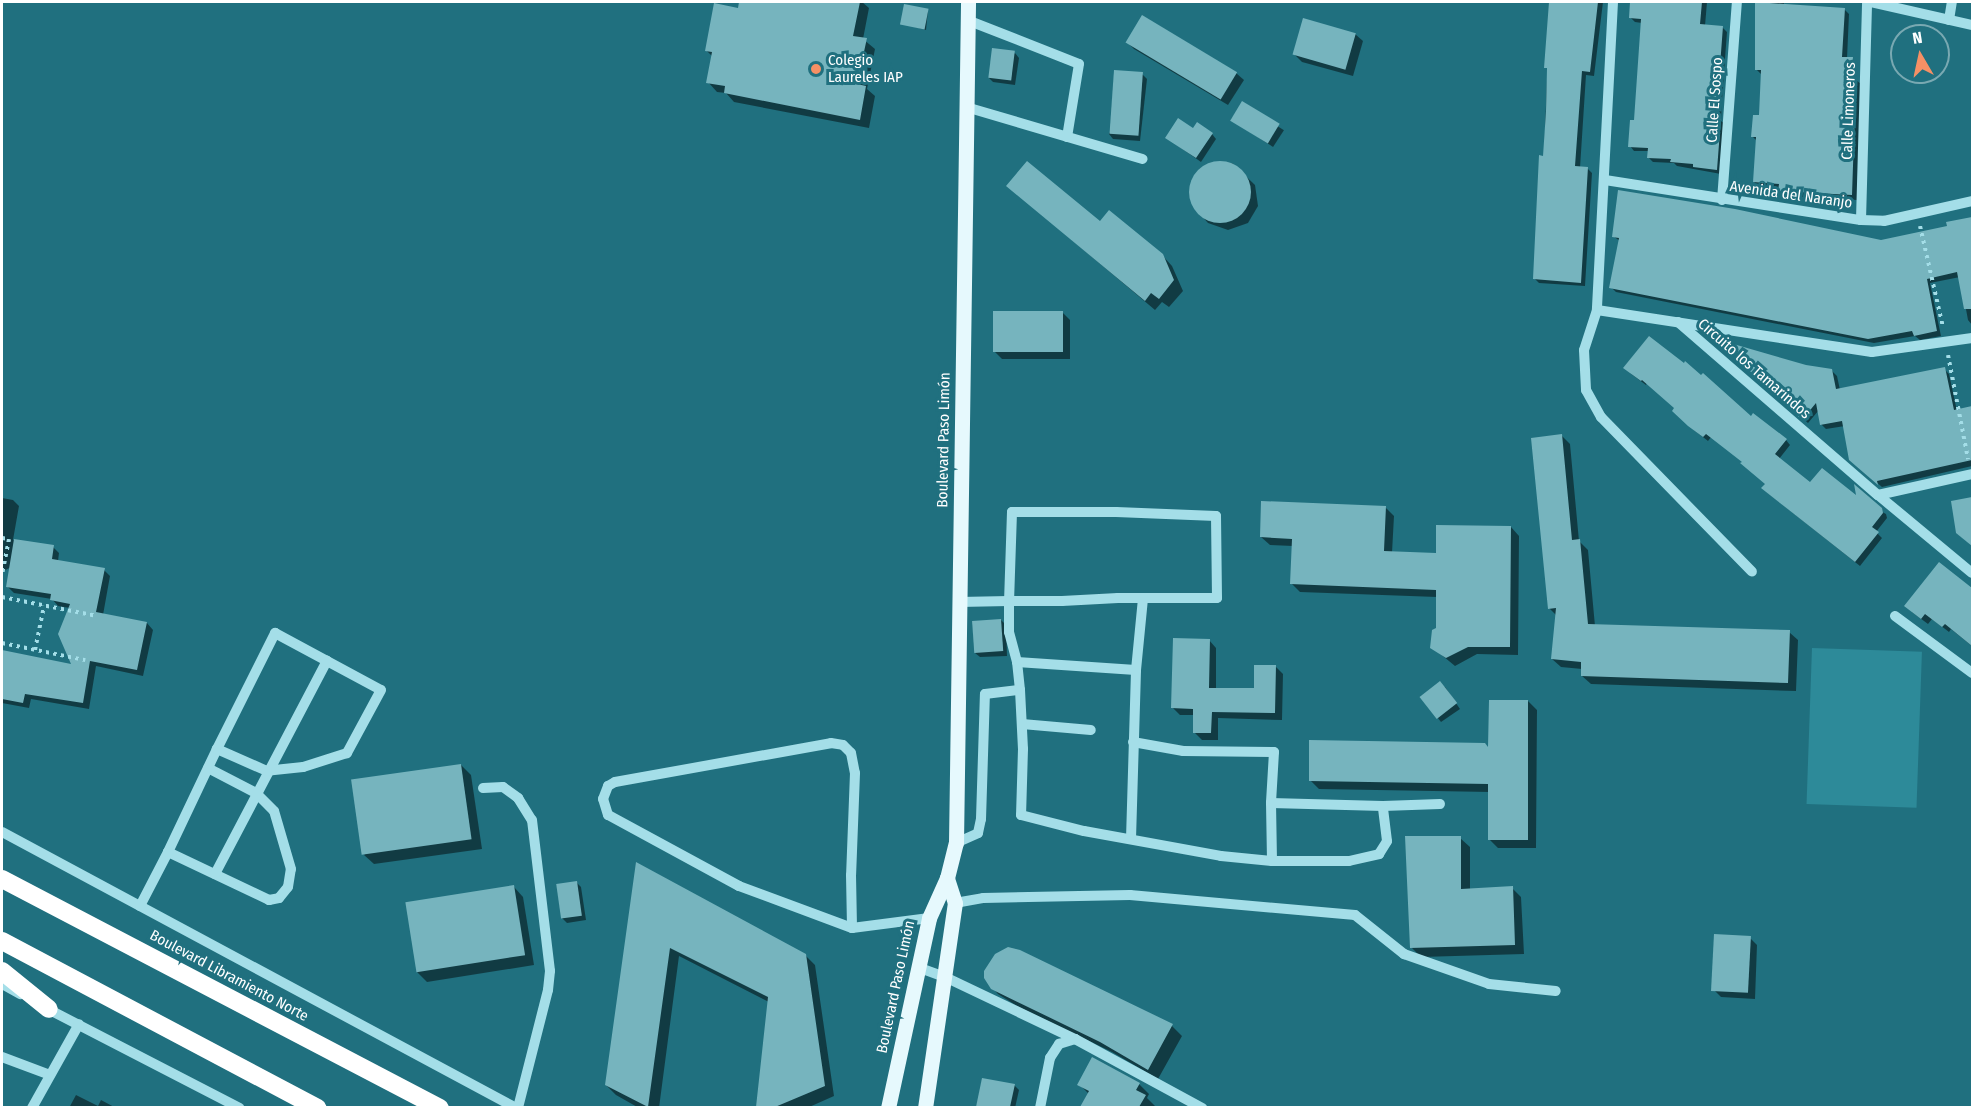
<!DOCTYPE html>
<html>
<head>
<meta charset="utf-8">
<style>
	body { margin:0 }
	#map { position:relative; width:1974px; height:1109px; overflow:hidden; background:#20707f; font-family:"Fira Sans Condensed",sans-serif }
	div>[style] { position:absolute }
	.green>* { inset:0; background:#2d8a99; transform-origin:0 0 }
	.shadow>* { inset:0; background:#0007; transform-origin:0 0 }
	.building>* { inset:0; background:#76b4be; transform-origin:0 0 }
	.round { border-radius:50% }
	.path>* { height:4px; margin-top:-2px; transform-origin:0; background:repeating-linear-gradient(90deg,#a4dee8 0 3px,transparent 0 7.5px) }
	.minor>* { height:10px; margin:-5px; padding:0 5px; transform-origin:5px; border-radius:5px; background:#a4dee8 }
	.major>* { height:15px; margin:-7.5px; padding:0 7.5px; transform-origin:7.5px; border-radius:7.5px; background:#e6f9fd }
	.highway>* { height:18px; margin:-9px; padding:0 9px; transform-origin:9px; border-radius:9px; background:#fff }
	.dots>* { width:16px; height:16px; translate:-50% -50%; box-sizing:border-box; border:3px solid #20707f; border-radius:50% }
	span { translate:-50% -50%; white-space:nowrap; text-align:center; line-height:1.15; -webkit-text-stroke:6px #20707f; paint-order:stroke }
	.poi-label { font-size:15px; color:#fff }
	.left { translate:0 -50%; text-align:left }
	.street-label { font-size:15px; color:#fff }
	.frame { position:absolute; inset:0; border:3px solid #fff; pointer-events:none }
	.north { position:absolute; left:1890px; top:24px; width:60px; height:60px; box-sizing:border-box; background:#20707f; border:2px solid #79a9b2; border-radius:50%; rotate:351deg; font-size:16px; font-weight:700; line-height:24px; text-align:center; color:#fff }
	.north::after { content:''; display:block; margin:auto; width:21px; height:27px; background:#f59065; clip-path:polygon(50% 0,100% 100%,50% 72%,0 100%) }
</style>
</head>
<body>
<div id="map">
	<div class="green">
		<div style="left:1812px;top:648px;width:110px;height:156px;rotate:2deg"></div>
	</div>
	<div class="shadow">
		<div style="clip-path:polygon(741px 2px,862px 2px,869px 8px,863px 39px,875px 49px,867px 89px,875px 96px,869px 128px,734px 102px,726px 93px,717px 92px,708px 82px,713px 57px,706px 50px,739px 9px)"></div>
		<div style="clip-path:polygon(1550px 2px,1603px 2px,1594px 76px,1586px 75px,1580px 168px,1587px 168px,1592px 173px,1585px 286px,1539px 283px,1535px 279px,1544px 157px)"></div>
		<div style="clip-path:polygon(1632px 2px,1707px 2px,1705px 26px,1722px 27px,1727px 32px,1722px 99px,1721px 121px,1725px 124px,1721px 174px,1677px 166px,1674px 163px,1653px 162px,1648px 157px,1649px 151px,1634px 151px,1630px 146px,1635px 122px,1642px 23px,1635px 22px,1630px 17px)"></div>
		<div style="clip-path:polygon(1757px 2px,1784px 2px,1784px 6px,1844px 9px,1849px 14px,1847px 59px,1852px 59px,1857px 64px,1856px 80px,1861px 84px,1857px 200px,1785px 196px,1780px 188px,1760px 187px,1754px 182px,1757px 141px,1753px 137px,1760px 117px,1762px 75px,1756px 69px)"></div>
		<div style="clip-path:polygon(928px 10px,926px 30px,901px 23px)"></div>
		<div style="clip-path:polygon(1355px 34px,1363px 41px,1353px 76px,1302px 62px,1294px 54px)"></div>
		<div style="clip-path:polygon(1127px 42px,1236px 73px,1244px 80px,1228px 105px,1134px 49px)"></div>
		<div style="clip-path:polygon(1015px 53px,1019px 58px,1015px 85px,993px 82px,989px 78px)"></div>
		<div style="clip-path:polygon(1142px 74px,1147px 79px,1140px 141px,1113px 139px,1109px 134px)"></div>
		<div style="left:1242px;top:103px;width:50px;height:20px;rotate:33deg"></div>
		<div style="clip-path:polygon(1193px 130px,1212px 134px,1216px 139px,1201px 162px,1167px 138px)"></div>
		<div style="clip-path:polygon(1211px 163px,1232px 163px,1255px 185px,1258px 206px,1248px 223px,1228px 230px,1208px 223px,1201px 215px,1191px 196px,1195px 176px)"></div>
		<div style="clip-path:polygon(1008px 186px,1100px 223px,1162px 255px,1172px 266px,1183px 291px,1169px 307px,1162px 302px,1155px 310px)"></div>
		<div style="clip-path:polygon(1972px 219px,1972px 325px,1968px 320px,1960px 277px,1930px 283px,1941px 336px,1920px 340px,1915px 336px,1874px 343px,1616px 292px,1611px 287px,1620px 241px,1613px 236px,1881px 241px,1949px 227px,1948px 224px)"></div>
		<div style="clip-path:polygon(1063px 313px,1070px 320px,1070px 359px,1002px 359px,995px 352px)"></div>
		<div style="clip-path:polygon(1721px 342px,1806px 367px,1832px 371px,1837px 376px,1840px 390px,1944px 369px,1949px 374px,1957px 411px,1972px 407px,1972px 466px,1882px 487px,1856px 465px,1845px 426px,1826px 429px,1821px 424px,1819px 410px,1808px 423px)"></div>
		<div style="clip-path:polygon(1630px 373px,1751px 418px,1786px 440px,1790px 445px,1779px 459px,1810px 484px,1858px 499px,1886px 514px,1887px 518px,1876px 532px,1882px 538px,1860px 566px,1768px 493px,1767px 484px,1743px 462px,1711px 437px,1708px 441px,1694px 430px,1676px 408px,1647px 383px,1646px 385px)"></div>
		<div style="clip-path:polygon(1562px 436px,1570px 444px,1579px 541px,1588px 550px,1595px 626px,1789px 632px,1798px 640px,1796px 691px,1591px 684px,1582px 676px,1582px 669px,1561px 667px,1552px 659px,1557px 616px,1549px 608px)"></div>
		<div style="clip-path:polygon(2px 498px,13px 500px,19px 506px,13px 540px,53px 547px,59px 553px,58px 561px,104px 570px,110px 576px,103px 615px,147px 623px,153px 630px,143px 676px,96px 666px,89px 709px,31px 699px,29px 708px,2px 703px,2px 651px,74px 666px,70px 608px,58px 606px,52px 599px,14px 593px,8px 587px,11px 567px,2px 572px)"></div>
		<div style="clip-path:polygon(1972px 499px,1972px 544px,1960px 534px,1952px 502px)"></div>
		<div style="clip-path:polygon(1385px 507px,1394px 516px,1392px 553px,1438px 555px,1511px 527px,1519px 536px,1518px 655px,1477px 654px,1455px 666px,1432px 647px,1437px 629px,1437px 597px,1300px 592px,1292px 584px,1293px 546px,1270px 545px,1261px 537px)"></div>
		<div style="clip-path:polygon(1939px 564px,1972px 589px,1972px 646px,1951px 629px,1949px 632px,1932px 619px,1928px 624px,1912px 612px)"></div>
		<div style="clip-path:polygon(1001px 620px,1006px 625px,1007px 656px,980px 657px,975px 653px)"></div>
		<div style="clip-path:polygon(1209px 640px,1216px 648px,1216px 689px,1255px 690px,1275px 666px,1283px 674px,1282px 720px,1218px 718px,1218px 740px,1202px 740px,1194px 732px,1194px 715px,1180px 715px,1173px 708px)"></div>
		<div style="clip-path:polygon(1445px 687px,1460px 709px,1441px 722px,1421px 696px)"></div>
		<div style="clip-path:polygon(1528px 701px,1537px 710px,1536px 848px,1498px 848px,1489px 839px,1490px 792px,1319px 789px,1310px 780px,1490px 749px)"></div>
		<div style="clip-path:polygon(461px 765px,471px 775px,482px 849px,374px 864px,364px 855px)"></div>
		<div style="clip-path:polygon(1407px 837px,1460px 838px,1470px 847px,1470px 890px,1512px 888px,1521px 897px,1524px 954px,1421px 957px,1412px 948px)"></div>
		<div style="clip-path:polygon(637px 864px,805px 955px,815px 965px,834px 1096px,807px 1108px,758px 1108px,769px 1002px,679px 956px,659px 1108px,639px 1108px,616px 1095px,606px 1085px)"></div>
		<div style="clip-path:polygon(577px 883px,581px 887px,586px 920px,567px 923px,562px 918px)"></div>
		<div style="clip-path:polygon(514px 887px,523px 897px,534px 965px,427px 982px,417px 972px)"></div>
		<div style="clip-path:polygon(1750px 938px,1757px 945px,1755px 999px,1721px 997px,1714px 990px)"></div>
		<div style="clip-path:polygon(1019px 951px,1172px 1026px,1182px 1036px,1158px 1079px,1112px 1052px,1019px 1007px,998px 994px,988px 983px)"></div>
		<div style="clip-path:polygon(983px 1080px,1014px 1085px,1019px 1090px,1015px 1108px,978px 1108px)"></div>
		<div style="clip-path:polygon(1079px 1084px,1139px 1084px,1149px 1094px,1147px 1098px,1155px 1106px,1082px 1108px,1089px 1094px)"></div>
		<div style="clip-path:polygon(76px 1095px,98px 1106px,101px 1100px,116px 1108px,69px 1108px)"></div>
	</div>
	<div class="building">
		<div style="clip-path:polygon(739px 2px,860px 2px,853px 36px,867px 38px,857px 84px,866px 86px,860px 120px,724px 93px,725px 86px,706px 83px,712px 52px,705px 51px,714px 3px,738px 8px)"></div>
		<div style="clip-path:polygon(1549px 2px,1598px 2px,1590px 72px,1582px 71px,1575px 166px,1588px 167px,1581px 283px,1533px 279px,1539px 155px,1543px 156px,1546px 111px,1547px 68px,1544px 68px)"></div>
		<div style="clip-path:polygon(1630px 2px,1702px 2px,1700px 24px,1723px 26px,1718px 93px,1717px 118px,1721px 118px,1717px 170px,1693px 167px,1693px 164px,1670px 162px,1671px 159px,1647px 158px,1648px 148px,1628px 147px,1630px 120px,1634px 120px,1641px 19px,1629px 18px)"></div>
		<div style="clip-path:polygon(1755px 2px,1845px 8px,1842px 57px,1853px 57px,1851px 78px,1856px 78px,1852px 195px,1778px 191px,1779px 184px,1753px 182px,1756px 137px,1751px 137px,1753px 115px,1759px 115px,1761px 70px,1755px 70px)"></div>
		<div style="left:904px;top:4px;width:25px;height:21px;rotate:11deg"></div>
		<div style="left:1142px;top:15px;width:111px;height:32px;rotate:31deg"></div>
		<div style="left:1303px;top:18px;width:55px;height:38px;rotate:16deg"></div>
		<div style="left:992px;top:48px;width:23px;height:30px;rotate:7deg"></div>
		<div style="left:1114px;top:70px;width:29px;height:64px;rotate:4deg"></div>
		<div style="left:1242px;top:101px;width:44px;height:23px;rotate:31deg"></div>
		<div style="clip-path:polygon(1178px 118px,1193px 128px,1197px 122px,1213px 133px,1196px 158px,1165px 138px)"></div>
		<div style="clip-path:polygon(1027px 161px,1100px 221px,1109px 210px,1163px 254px,1174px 280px,1159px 299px,1151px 293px,1145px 301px,1006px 186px)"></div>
		<div class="round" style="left:1189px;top:161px;width:62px;height:62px"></div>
		<div style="clip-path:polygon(1618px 190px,1735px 209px,1881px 240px,1947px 226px,1946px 222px,1972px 217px,1972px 309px,1964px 309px,1957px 272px,1927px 279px,1937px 331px,1914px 336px,1912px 331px,1868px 339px,1609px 288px,1619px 238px,1612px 237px)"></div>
		<div style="left:993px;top:311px;width:70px;height:41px"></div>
		<div style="clip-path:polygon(1649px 336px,1684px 363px,1685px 361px,1701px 375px,1703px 373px,1751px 416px,1753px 413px,1787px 439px,1775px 454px,1810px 482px,1822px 468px,1856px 495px,1854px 484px,1882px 508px,1883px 513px,1872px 527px,1879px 532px,1855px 562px,1761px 488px,1765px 484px,1740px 463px,1742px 462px,1706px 434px,1703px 437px,1688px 426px,1672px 411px,1674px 408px,1642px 380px,1641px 381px,1623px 368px)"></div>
		<div style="clip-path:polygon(1716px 339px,1806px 365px,1832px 369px,1836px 389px,1945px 367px,1954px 410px,1972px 406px,1972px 460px,1877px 481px,1878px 485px,1849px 460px,1842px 421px,1820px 425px,1816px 403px,1802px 420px)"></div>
		<div style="clip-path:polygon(1562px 434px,1572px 540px,1580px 539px,1588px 624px,1790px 630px,1788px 683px,1581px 676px,1581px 662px,1551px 659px,1556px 608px,1548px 609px,1531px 438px)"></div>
		<div style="clip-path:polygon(1972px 497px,1972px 546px,1956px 533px,1951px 501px)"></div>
		<div style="clip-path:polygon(1261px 501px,1386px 506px,1384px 551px,1436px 553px,1436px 525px,1511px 526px,1510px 647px,1468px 647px,1446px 658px,1430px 648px,1432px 630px,1436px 628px,1436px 590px,1290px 584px,1292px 539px,1260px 537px)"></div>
		<div style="clip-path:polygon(14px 539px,54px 545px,52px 559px,105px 568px,96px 612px,147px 622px,137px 670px,90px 661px,83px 703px,25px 694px,23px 703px,2px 699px,2px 650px,71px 664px,58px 634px,70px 604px,50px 600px,51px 594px,6px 587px)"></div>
		<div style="clip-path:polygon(1939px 562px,1972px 588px,1972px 646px,1945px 624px,1942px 627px,1925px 614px,1921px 619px,1904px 606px)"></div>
		<div style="left:1001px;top:619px;width:32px;height:29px;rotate:86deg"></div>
		<div style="clip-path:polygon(1173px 638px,1210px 639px,1209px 688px,1254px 688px,1254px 665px,1276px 665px,1275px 713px,1212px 712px,1211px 733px,1193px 733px,1193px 709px,1171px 708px)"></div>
		<div style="left:1440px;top:681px;width:28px;height:26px;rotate:52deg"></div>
		<div style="clip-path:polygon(1489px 700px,1528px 700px,1528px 840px,1488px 840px,1488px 784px,1309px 781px,1309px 740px,1485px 743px,1488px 747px)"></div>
		<div style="left:461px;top:764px;width:76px;height:111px;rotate:82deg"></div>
		<div style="clip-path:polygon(1405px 836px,1461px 836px,1461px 889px,1513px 886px,1515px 945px,1410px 948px)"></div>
		<div style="clip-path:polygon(636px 862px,806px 954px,825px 1086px,775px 1107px,756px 1107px,768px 997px,670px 948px,648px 1107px,605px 1085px)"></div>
		<div style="left:577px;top:881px;width:35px;height:21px;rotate:82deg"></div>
		<div style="left:514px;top:885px;width:71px;height:110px;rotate:81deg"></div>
		<div style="left:1714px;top:934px;width:37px;height:57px;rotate:3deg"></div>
		<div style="clip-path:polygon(1008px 947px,1020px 950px,1173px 1024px,1148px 1070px,1100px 1042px,991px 989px,984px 978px,984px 971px,995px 954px)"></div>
		<div style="clip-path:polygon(1092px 1057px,1140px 1083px,1136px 1090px,1146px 1095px,1139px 1107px,1080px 1107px,1089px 1091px,1077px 1085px)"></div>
		<div style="clip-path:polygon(982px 1078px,1015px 1084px,1010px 1107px,976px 1107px)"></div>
	</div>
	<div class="path">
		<div style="left:1920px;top:226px;width:104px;rotate:77.2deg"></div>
		<div style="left:1948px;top:355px;width:106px;rotate:79.1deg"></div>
		<div style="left:2px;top:538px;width:7px;rotate:8deg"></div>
		<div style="left:9px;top:539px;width:36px;rotate:101deg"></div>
		<div style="left:2px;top:597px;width:97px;rotate:11.3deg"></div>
		<div style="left:2px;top:643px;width:85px;rotate:11.6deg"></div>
		<div style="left:35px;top:650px;width:45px;rotate:-78.4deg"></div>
	</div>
	<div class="minor">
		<div style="left:1613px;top:2px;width:308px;rotate:93deg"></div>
		<div style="left:1597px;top:310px;width:278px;rotate:8.7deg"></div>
		<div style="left:1872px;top:352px;width:101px;rotate:-8deg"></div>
		<div style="left:1871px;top:2px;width:104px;rotate:12.8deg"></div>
		<div style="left:967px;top:20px;width:120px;rotate:21.4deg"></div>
		<div style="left:1079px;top:64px;width:74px;rotate:99.3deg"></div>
		<div style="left:1949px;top:20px;width:18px;rotate:-81deg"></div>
		<div style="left:966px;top:107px;width:184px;rotate:16.4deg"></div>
		<div style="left:1605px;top:180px;width:259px;rotate:8.9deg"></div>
		<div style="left:1861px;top:220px;width:23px;rotate:2deg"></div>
		<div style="left:1884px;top:221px;width:90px;rotate:-12.8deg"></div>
		<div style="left:1722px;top:200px;width:199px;rotate:-85.7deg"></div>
		<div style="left:1861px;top:220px;width:218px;rotate:-88.4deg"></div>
		<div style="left:1597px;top:310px;width:42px;rotate:108deg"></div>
		<div style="left:1584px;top:350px;width:40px;rotate:87.1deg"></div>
		<div style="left:1586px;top:390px;width:31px;rotate:61deg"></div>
		<div style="left:1601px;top:417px;width:216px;rotate:45.7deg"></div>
		<div style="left:1678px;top:322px;width:264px;rotate:40.9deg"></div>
		<div style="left:1878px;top:495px;width:122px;rotate:39.7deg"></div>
		<div style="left:1878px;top:495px;width:96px;rotate:-12.6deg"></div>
		<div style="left:959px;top:602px;width:50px;rotate:-1.1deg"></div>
		<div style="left:1009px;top:601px;width:53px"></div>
		<div style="left:1062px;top:601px;width:56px;rotate:-3.1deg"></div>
		<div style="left:1118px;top:598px;width:99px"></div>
		<div style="left:1217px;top:598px;width:82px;rotate:-90.7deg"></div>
		<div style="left:1216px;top:516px;width:100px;rotate:-177.7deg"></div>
		<div style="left:1116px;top:512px;width:104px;rotate:180deg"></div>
		<div style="left:1012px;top:512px;width:89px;rotate:91.9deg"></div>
		<div style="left:1009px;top:601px;width:31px;rotate:90deg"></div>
		<div style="left:1009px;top:632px;width:31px;rotate:75deg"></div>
		<div style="left:1895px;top:616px;width:96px;rotate:36.5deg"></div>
		<div style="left:1020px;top:690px;width:28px;rotate:-96deg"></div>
		<div style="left:1017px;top:662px;width:119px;rotate:3.8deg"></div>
		<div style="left:1022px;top:724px;width:69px;rotate:5deg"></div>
		<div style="left:1133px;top:742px;width:51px;rotate:10.2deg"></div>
		<div style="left:1183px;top:751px;width:91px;rotate:0.6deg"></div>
		<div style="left:1274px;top:752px;width:51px;rotate:93.4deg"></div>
		<div style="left:1271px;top:803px;width:58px;rotate:89deg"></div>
		<div style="left:483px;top:788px;width:20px;rotate:-3deg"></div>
		<div style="left:503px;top:787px;width:19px;rotate:36deg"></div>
		<div style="left:518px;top:798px;width:26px;rotate:58deg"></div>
		<div style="left:532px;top:820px;width:152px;rotate:83.2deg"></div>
		<div style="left:550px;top:971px;width:19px;rotate:96deg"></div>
		<div style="left:548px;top:990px;width:122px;rotate:104.3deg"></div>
		<div style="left:1271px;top:803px;width:112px;rotate:1.5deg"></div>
		<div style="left:1383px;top:806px;width:57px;rotate:-2deg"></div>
		<div style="left:2px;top:832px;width:583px;rotate:28.23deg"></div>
		<div style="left:1131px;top:839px;width:169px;rotate:-88.3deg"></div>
		<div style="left:1136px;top:670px;width:72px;rotate:-84.4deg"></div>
		<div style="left:956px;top:843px;width:24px;rotate:-24deg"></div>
		<div style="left:978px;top:833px;width:14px;rotate:-78deg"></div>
		<div style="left:981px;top:819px;width:125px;rotate:-88.2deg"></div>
		<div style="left:985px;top:694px;width:35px;rotate:-7deg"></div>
		<div style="left:1020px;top:690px;width:59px;rotate:87.1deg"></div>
		<div style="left:1023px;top:749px;width:66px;rotate:91.7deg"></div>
		<div style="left:1021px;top:815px;width:65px;rotate:14.3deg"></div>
		<div style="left:1084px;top:831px;width:139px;rotate:10.3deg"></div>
		<div style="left:1221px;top:856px;width:51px;rotate:5.6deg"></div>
		<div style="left:1272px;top:861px;width:77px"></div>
		<div style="left:1349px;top:861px;width:31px;rotate:-13deg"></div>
		<div style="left:1379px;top:854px;width:15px;rotate:-58deg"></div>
		<div style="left:1387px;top:841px;width:35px;rotate:-97deg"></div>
		<div style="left:168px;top:852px;width:112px;rotate:25.4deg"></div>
		<div style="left:269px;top:900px;width:10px;rotate:-11deg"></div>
		<div style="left:279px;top:898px;width:14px;rotate:-51deg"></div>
		<div style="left:288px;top:887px;width:18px;rotate:-81deg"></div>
		<div style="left:291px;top:869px;width:60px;rotate:-106.3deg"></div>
		<div style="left:274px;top:811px;width:25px;rotate:-135deg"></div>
		<div style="left:256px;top:793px;width:54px;rotate:-152.5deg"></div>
		<div style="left:215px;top:874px;width:241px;rotate:-62.3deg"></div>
		<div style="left:955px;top:903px;width:28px;rotate:-10deg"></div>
		<div style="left:983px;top:898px;width:147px;rotate:-1.2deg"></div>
		<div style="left:1130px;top:895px;width:226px;rotate:5.1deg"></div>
		<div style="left:1355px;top:915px;width:63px;rotate:38.5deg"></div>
		<div style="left:1404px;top:954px;width:90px;rotate:19.4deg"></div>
		<div style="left:1489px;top:984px;width:67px;rotate:6deg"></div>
		<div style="left:140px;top:906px;width:61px;rotate:-62.6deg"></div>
		<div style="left:168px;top:852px;width:114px;rotate:-64.6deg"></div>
		<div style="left:217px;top:749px;width:130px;rotate:-63.4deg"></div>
		<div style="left:275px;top:633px;width:120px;rotate:28.3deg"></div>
		<div style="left:381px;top:690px;width:72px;rotate:118.4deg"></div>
		<div style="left:347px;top:753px;width:46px;rotate:162.3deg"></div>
		<div style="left:303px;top:767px;width:36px;rotate:174deg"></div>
		<div style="left:267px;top:771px;width:55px;rotate:-156.3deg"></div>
		<div style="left:852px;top:928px;width:121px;rotate:-159.6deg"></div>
		<div style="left:739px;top:886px;width:149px;rotate:-151.5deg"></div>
		<div style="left:608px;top:815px;width:17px;rotate:-107deg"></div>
		<div style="left:603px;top:799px;width:14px;rotate:-69deg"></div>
		<div style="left:608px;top:786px;width:8px;rotate:-30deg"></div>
		<div style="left:615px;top:782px;width:219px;rotate:-10.2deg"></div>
		<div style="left:831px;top:743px;width:12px;rotate:9deg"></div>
		<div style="left:843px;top:745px;width:11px;rotate:45deg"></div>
		<div style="left:851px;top:753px;width:20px;rotate:79deg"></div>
		<div style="left:855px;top:773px;width:102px;rotate:92.2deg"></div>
		<div style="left:851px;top:875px;width:53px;rotate:88.9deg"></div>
		<div style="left:852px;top:928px;width:78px;rotate:-7.4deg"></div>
		<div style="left:920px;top:968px;width:27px;rotate:20deg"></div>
		<div style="left:945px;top:977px;width:144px;rotate:25.5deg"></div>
		<div style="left:2px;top:984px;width:21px;rotate:29deg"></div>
		<div style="left:44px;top:1007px;width:220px;rotate:27.3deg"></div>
		<div style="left:2px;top:1057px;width:51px;rotate:20.6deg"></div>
		<div style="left:32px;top:1108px;width:96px;rotate:-60.8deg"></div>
		<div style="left:1040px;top:1108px;width:51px;rotate:-78.7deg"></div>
		<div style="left:1050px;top:1058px;width:17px;rotate:-57deg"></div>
		<div style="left:1059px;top:1044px;width:17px;rotate:-17deg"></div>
		<div style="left:1075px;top:1039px;width:145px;rotate:28.5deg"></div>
	</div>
	<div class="major">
		<div style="left:888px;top:1108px;width:194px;rotate:-77.8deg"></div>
		<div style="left:929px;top:918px;width:44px;rotate:-65.8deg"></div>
		<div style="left:947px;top:878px;width:36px;rotate:-76deg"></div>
		<div style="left:956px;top:843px;width:841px;rotate:-89.18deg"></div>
		<div style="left:925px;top:1108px;width:207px;rotate:-81.7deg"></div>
		<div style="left:955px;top:903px;width:26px;rotate:-108deg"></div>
	</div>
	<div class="highway">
		<div style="left:2px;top:879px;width:494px;rotate:27.6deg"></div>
		<div style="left:2px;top:941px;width:357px;rotate:27.9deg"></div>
		<div style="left:2px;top:971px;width:60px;rotate:39deg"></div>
	</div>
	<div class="dots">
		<div style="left:816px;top:69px;background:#f59065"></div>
	</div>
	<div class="poi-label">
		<span class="left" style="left:828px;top:69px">Colegio<br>Laureles IAP</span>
	</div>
	<div class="street-label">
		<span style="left:1715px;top:100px;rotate:-86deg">Calle El Sospo</span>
		<span style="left:1849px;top:111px;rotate:-88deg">Calle Limoneros</span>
		<span style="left:1791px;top:195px;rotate:8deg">Avenida del Naranjo</span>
		<span style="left:1754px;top:369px;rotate:41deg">Circuito los Tamarindos</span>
		<span style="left:944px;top:440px;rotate:-89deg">Boulevard Paso Limón</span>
		<span style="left:229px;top:976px;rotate:28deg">Boulevard Libramiento Norte</span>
		<span style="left:896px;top:987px;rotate:-78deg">Boulevard Paso Limón</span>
	</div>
	<div class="frame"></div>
	<div class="north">N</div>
</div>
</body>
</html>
